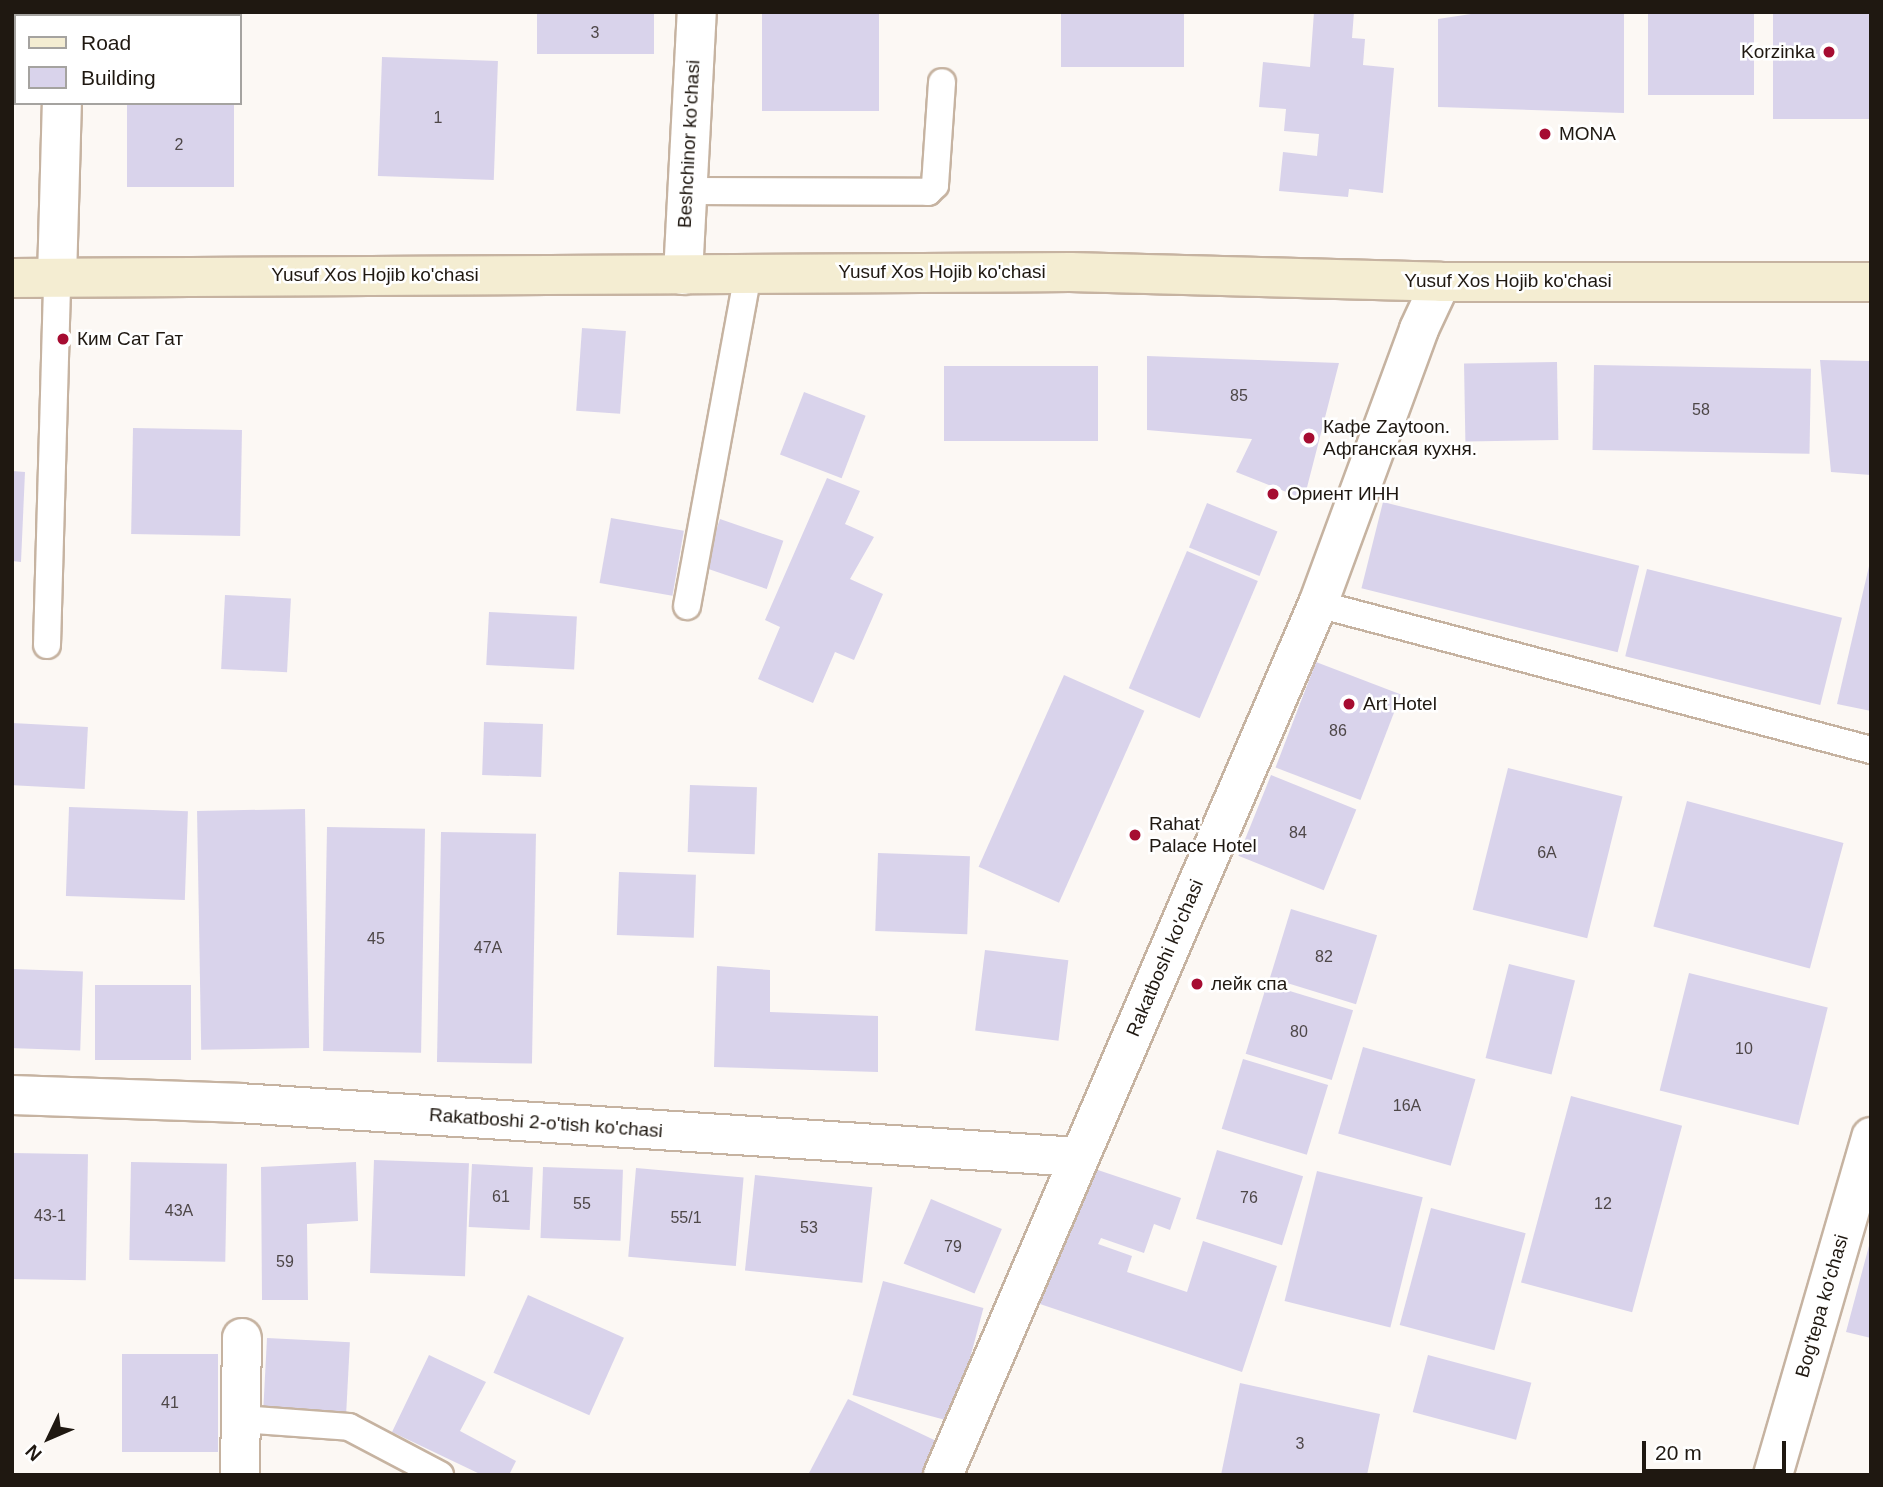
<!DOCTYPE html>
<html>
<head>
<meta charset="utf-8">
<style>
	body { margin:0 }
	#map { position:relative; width:1883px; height:1487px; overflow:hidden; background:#fcf8f4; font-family:Arial,sans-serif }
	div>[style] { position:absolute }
	.building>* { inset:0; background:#d9d3eb; transform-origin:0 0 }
	.roads { filter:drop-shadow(2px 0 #c6b3a1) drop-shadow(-2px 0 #c6b3a1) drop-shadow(0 2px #c6b3a1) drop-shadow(0 -2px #c6b3a1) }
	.service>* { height:26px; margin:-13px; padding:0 13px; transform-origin:13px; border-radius:13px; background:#fff }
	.minor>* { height:38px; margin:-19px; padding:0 19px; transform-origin:19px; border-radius:19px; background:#fff }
	.secondary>* { height:38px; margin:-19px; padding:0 19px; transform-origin:19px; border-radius:19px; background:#f4edd2 }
	.dots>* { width:19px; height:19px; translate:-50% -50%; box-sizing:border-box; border:4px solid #fff; border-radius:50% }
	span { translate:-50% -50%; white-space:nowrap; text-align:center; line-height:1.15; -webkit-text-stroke:5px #fff; paint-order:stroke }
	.number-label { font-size:16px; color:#4e4748 }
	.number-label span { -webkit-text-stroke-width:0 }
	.poi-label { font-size:19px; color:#1f1811 }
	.right { translate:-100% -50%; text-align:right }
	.left { translate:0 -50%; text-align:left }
	.street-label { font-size:19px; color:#1f1811 }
	.frame { position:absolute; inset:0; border:14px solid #1f1811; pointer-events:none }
	.legend { position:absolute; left:14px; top:14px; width:228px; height:91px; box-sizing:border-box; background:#fff; border:2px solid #a5a3a0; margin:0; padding:9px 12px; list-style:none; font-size:21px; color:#1f1811 }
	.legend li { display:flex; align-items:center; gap:14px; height:35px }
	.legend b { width:35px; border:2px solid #a5a3a0 }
	.north { position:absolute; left:14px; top:1403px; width:70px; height:70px; -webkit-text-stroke:5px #fff; paint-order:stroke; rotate:226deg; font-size:19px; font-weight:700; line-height:28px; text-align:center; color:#1f1811 }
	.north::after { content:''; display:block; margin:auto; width:24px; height:32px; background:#1f1811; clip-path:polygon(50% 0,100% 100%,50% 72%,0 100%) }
	.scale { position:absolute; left:1642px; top:1441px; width:144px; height:32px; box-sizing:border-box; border:4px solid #1f1811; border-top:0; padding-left:9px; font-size:21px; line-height:24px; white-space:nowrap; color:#1f1811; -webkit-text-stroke:5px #fff; paint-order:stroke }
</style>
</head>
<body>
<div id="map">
	<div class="building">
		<div style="clip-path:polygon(131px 12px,236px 12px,131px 16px)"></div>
		<div style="left:537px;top:12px;width:117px;height:42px"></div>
		<div style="left:762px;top:12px;width:117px;height:99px"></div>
		<div style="left:1061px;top:12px;width:123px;height:55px"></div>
		<div style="clip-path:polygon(1314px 12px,1354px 12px,1352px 38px,1365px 39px,1363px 65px,1394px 68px,1383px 193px,1349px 189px,1348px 197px,1279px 191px,1283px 152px,1317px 156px,1319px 134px,1284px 131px,1286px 109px,1259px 107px,1263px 62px,1310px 67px)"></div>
		<div style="clip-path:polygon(1484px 12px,1624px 12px,1624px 113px,1438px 107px,1438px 19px)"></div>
		<div style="left:1648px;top:12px;width:106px;height:83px"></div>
		<div style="left:1773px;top:12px;width:98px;height:107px"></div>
		<div style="left:382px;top:57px;width:116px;height:119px;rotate:2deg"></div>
		<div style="left:127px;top:103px;width:107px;height:84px"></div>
		<div style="left:582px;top:328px;width:44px;height:83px;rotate:4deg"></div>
		<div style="clip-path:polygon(1147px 356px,1339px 363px,1304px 499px,1236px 472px,1252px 439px,1147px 430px)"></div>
		<div style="clip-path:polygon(1820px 360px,1871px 361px,1871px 475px,1831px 472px)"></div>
		<div style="left:1557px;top:362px;width:78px;height:93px;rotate:89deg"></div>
		<div style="left:1594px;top:365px;width:217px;height:85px;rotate:1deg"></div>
		<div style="left:944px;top:366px;width:154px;height:75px"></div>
		<div style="left:804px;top:392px;width:66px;height:67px;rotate:21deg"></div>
		<div style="left:133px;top:428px;width:109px;height:106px;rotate:1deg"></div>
		<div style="clip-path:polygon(12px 471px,25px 472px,21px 562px,12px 561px)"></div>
		<div style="clip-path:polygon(827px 478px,860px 491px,845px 524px,874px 537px,850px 579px,883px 594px,854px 660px,835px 652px,813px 703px,758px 679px,780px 627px,765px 620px)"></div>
		<div style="left:1383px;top:502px;width:264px;height:89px;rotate:14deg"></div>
		<div style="left:1207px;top:503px;width:76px;height:48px;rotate:22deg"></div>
		<div style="left:611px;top:518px;width:74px;height:66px;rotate:10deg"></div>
		<div style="left:720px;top:519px;width:67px;height:51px;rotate:19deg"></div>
		<div style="left:1187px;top:551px;width:77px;height:149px;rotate:23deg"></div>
		<div style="clip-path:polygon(1870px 562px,1871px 562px,1871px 711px,1837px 704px)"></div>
		<div style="left:1647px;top:569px;width:201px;height:90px;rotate:14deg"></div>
		<div style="left:225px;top:595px;width:66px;height:74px;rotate:3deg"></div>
		<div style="left:489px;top:612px;width:88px;height:53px;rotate:3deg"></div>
		<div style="left:1316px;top:662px;width:91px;height:113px;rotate:21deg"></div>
		<div style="left:1064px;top:675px;width:88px;height:210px;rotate:24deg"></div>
		<div style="left:484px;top:722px;width:59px;height:53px;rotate:2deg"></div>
		<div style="left:12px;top:723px;width:76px;height:62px;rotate:3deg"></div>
		<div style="left:1508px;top:768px;width:118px;height:146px;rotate:14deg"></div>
		<div style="left:1271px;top:775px;width:92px;height:87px;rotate:22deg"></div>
		<div style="left:690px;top:785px;width:67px;height:67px;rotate:2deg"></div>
		<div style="left:1687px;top:801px;width:162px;height:130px;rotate:15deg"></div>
		<div style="left:69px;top:807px;width:119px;height:89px;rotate:2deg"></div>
		<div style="left:305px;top:809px;width:239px;height:108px;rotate:89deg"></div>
		<div style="left:327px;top:827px;width:98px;height:224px;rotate:1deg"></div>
		<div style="left:441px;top:832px;width:95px;height:230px;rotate:1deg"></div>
		<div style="left:878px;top:853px;width:92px;height:78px;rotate:2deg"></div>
		<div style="left:619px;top:872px;width:77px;height:63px;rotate:2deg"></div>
		<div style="left:1291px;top:909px;width:90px;height:72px;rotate:17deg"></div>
		<div style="left:985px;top:950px;width:84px;height:81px;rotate:7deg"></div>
		<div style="left:1509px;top:964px;width:68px;height:97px;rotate:14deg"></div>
		<div style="clip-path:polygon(717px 966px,770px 970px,770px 1012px,878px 1016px,878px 1072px,714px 1067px)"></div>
		<div style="left:12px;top:969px;width:71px;height:79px;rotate:2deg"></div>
		<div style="left:1689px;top:973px;width:143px;height:121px;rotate:14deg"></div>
		<div style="left:1267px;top:984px;width:90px;height:73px;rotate:17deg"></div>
		<div style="left:95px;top:985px;width:96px;height:75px"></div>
		<div style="left:1363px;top:1047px;width:117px;height:90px;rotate:16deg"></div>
		<div style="left:1243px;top:1059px;width:89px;height:73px;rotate:17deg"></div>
		<div style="left:1571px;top:1096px;width:115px;height:193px;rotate:15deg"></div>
		<div style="left:1217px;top:1150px;width:90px;height:72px;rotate:17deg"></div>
		<div style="left:12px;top:1153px;width:76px;height:126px;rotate:1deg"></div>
		<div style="left:374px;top:1160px;width:95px;height:113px;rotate:2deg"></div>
		<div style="left:131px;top:1162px;width:96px;height:98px;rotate:1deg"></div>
		<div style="clip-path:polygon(356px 1162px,358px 1221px,307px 1224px,308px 1300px,262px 1300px,261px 1167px)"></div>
		<div style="left:472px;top:1164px;width:61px;height:63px;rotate:3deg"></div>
		<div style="clip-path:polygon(1086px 1166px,1181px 1198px,1170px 1230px,1154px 1224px,1144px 1253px,1101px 1238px,1098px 1244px,1132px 1256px,1127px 1272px,1187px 1292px,1203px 1241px,1277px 1266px,1242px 1372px,1040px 1304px)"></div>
		<div style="left:543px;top:1167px;width:80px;height:71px;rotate:2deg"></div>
		<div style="left:636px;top:1168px;width:108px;height:89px;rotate:5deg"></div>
		<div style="left:1317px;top:1171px;width:109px;height:134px;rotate:14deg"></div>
		<div style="left:755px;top:1175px;width:118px;height:96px;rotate:6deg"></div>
		<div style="left:931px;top:1199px;width:77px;height:70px;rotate:23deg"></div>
		<div style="left:1431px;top:1208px;width:98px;height:121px;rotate:15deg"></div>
		<div style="clip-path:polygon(1870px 1242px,1871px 1242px,1871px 1338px,1846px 1332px)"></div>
		<div style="left:883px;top:1281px;width:104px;height:118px;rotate:15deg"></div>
		<div style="left:528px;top:1295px;width:105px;height:85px;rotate:24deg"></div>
		<div style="left:267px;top:1338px;width:83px;height:74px;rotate:3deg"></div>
		<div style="left:122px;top:1354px;width:96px;height:98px"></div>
		<div style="clip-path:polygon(429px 1355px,486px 1382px,460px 1431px,516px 1461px,509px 1475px,482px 1475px,392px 1432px)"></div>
		<div style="left:1428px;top:1355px;width:107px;height:59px;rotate:15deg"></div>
		<div style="clip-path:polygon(1240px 1383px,1380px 1414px,1367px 1475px,1221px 1475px)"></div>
		<div style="clip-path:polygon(848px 1399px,949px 1447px,932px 1475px,808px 1475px)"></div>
	</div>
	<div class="roads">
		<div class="service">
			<div style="left:687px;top:191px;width:241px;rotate:0.2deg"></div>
			<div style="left:928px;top:192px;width:10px;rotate:-45deg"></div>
			<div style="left:935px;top:185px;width:103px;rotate:-86.1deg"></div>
			<div style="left:1318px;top:604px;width:572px;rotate:14.79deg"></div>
			<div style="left:687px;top:606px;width:339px;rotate:-79.6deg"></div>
			<div style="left:47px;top:645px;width:367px;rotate:-88.4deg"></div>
			<div style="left:241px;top:1419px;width:108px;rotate:4.2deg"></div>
			<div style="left:349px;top:1427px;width:103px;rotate:27.8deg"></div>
		</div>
		<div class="minor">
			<div style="left:65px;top:16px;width:4px;rotate:-90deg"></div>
			<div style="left:683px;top:275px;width:263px;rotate:-87deg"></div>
			<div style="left:57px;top:278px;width:175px;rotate:-88.4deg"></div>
			<div style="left:12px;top:1095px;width:227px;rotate:2deg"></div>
			<div style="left:239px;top:1103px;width:842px;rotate:3.68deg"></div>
			<div style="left:240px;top:1475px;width:137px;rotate:-89.2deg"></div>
			<div style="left:943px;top:1475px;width:948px;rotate:-66.71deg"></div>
			<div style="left:1318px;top:604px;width:293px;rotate:-69.8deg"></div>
			<div style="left:1419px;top:329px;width:52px;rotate:-64.9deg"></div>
			<div style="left:1773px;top:1475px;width:352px;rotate:-73.8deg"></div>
		</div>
		<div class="secondary">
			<div style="left:12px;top:278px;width:1058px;rotate:-0.32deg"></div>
			<div style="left:1070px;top:272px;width:371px;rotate:1.5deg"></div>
			<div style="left:1441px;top:282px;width:430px"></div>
		</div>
	</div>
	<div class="dots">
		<div style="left:1829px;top:52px;background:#a60c31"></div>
		<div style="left:1545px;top:134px;background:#a60c31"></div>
		<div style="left:63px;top:339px;background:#a60c31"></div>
		<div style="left:1309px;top:438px;background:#a60c31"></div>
		<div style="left:1273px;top:494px;background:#a60c31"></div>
		<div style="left:1349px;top:704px;background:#a60c31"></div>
		<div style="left:1135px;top:835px;background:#a60c31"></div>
		<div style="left:1197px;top:984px;background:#a60c31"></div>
	</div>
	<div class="number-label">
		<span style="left:595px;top:33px">3</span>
		<span style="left:438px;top:118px">1</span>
		<span style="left:179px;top:145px">2</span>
		<span style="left:1239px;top:396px">85</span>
		<span style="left:1701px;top:410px">58</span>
		<span style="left:1338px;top:731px">86</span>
		<span style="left:1298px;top:833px">84</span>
		<span style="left:1547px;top:853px">6A</span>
		<span style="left:376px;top:939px">45</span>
		<span style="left:488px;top:948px">47A</span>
		<span style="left:1324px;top:957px">82</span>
		<span style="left:1299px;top:1032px">80</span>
		<span style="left:1744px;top:1049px">10</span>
		<span style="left:1407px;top:1106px">16A</span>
		<span style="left:501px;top:1197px">61</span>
		<span style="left:1249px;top:1198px">76</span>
		<span style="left:582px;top:1204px">55</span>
		<span style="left:1603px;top:1204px">12</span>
		<span style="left:179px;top:1211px">43A</span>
		<span style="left:50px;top:1216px">43-1</span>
		<span style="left:686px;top:1218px">55/1</span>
		<span style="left:809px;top:1228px">53</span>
		<span style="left:953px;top:1247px">79</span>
		<span style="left:285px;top:1262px">59</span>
		<span style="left:170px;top:1403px">41</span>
		<span style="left:1300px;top:1444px">3</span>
	</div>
	<div class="poi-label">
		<span class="right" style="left:1815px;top:52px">Korzinka</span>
		<span class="left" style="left:1559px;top:134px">MONA</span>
		<span class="left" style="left:77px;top:339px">Ким Сат Гат</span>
		<span class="left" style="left:1323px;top:438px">Кафе Zaytoon.<br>Афганская кухня.</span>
		<span class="left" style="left:1287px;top:494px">Ориент ИНН</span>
		<span class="left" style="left:1363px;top:704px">Art Hotel</span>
		<span class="left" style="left:1149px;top:835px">Rahat<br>Palace Hotel</span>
		<span class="left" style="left:1211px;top:984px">лейк спа</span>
	</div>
	<div class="street-label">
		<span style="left:689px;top:144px;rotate:-87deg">Beshchinor ko'chasi</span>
		<span style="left:942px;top:272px">Yusuf Xos Hojib ko'chasi</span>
		<span style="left:375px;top:275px">Yusuf Xos Hojib ko'chasi</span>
		<span style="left:1508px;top:281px">Yusuf Xos Hojib ko'chasi</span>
		<span style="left:1165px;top:958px;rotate:-67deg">Rakatboshi ko'chasi</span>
		<span style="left:546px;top:1123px;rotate:4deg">Rakatboshi 2-o'tish ko'chasi</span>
		<span style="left:1822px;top:1306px;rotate:-74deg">Bog'tepa ko'chasi</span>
	</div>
	<div class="frame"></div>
	<ul class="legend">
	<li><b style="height:9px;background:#f4edd2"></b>Road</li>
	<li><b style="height:19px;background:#d9d3eb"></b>Building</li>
	</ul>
	<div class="north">N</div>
	<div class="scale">20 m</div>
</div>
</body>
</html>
